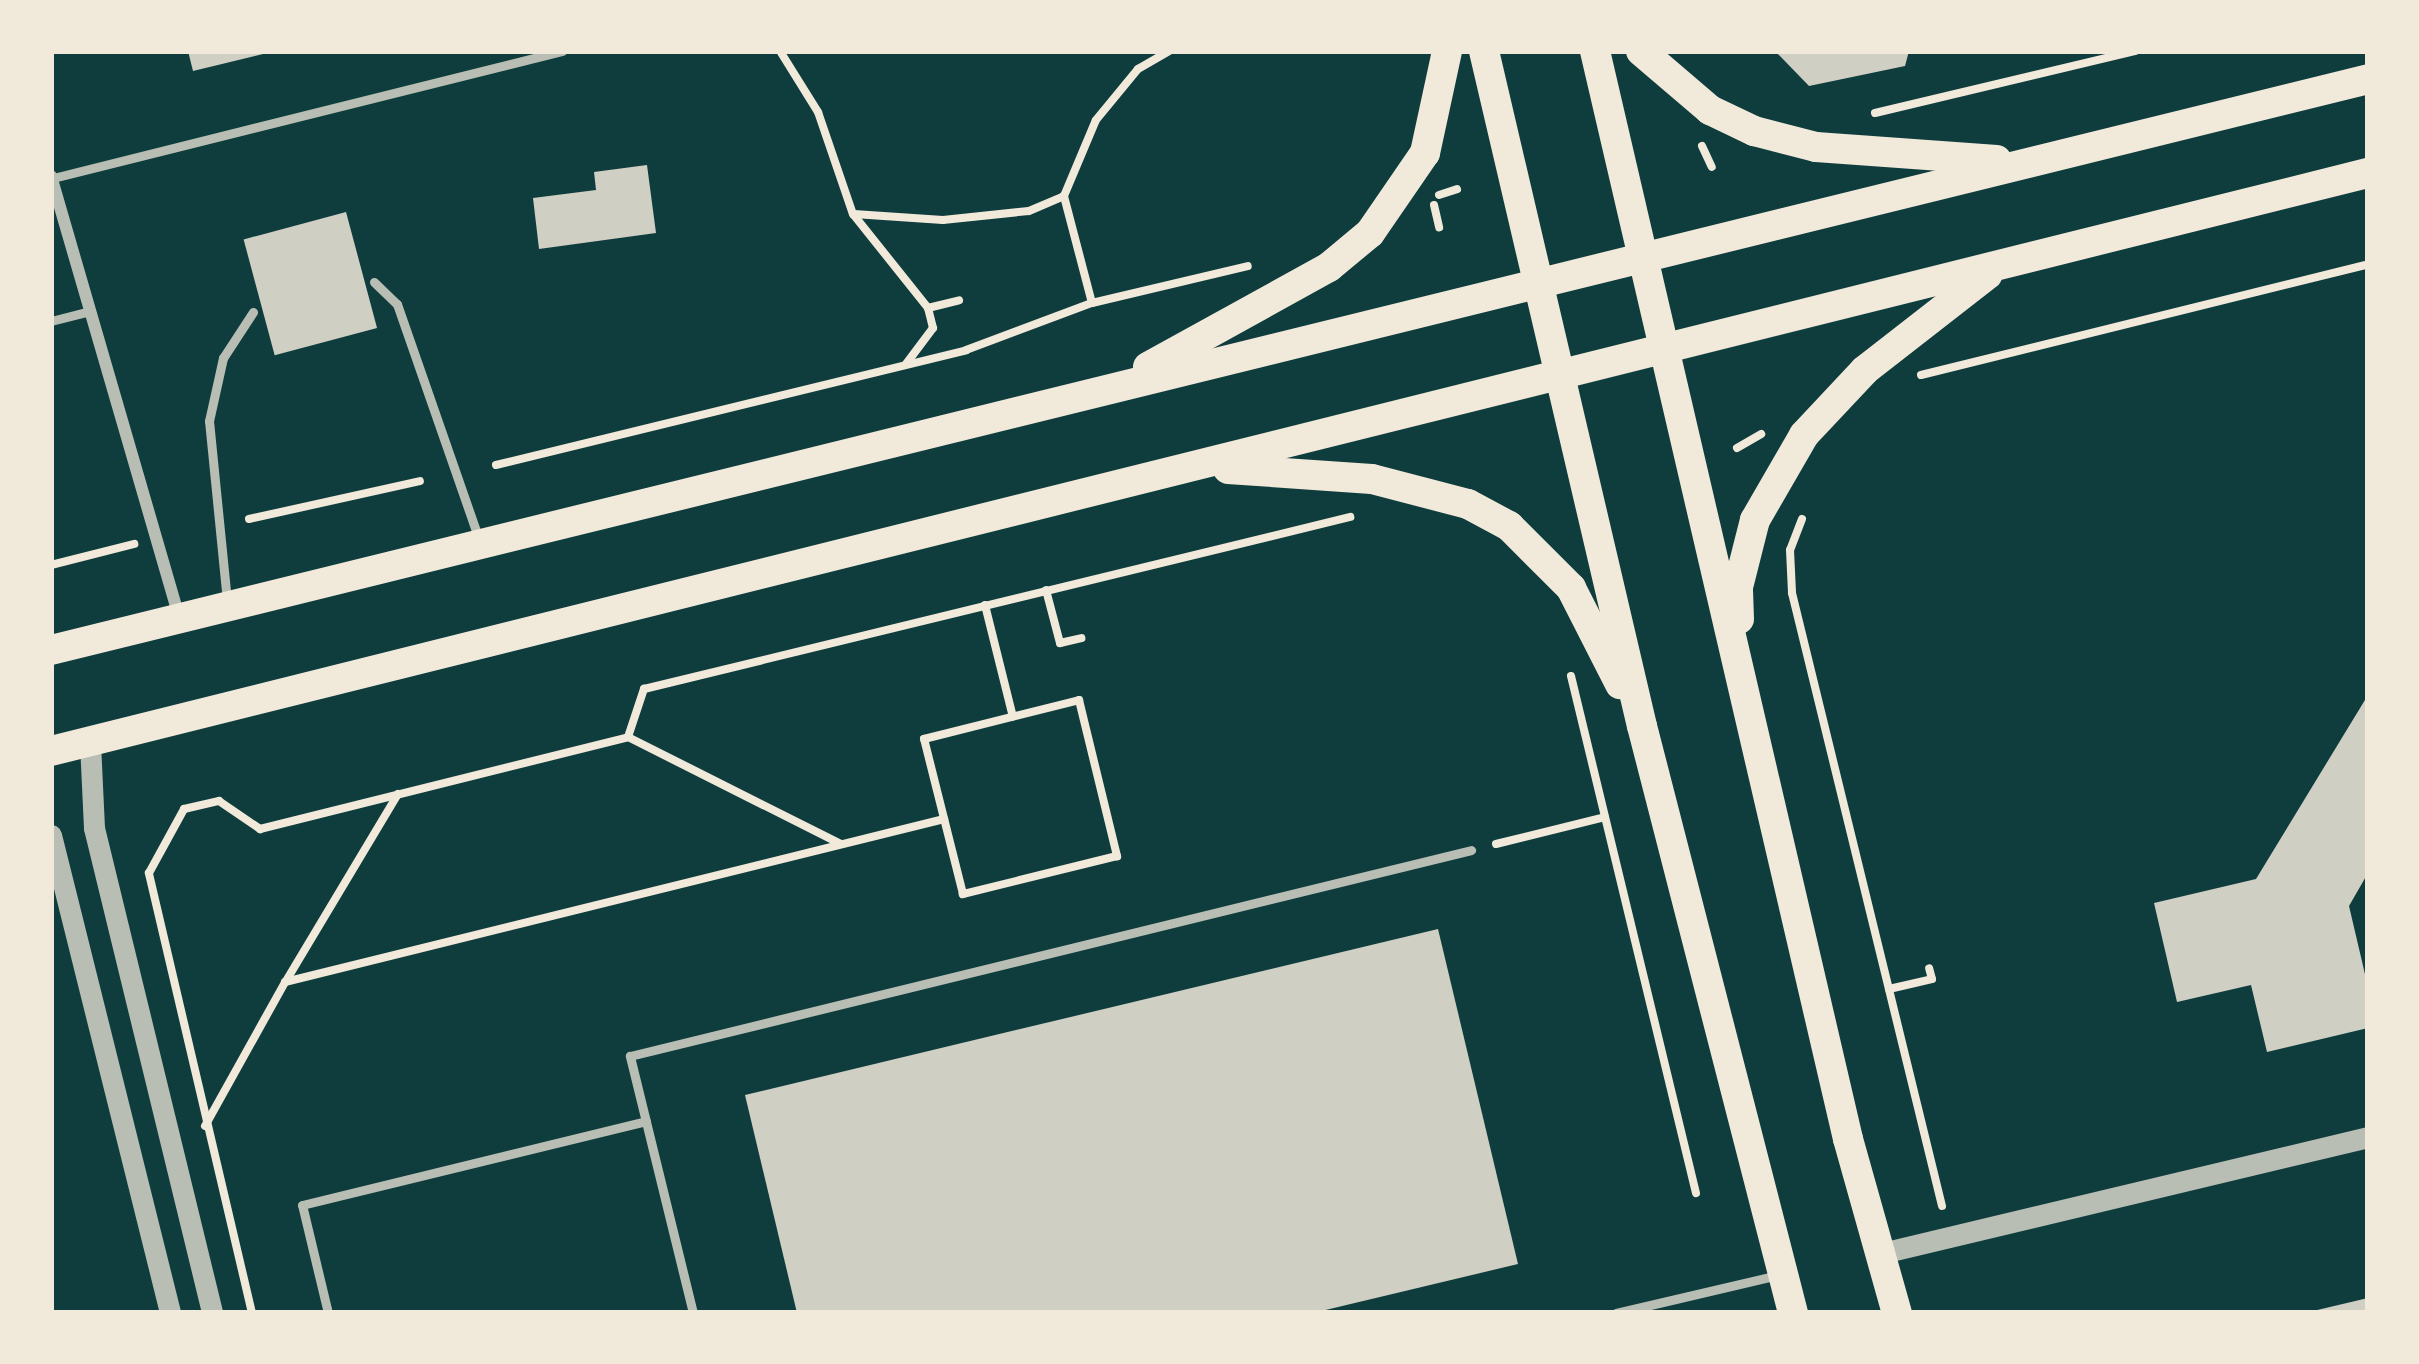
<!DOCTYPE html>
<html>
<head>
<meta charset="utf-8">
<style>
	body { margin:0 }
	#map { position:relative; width:2419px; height:1364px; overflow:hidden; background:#0f3d3e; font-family:Lato,sans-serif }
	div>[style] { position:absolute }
	.building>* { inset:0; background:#cfcfc3; transform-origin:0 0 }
	.path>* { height:8px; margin:-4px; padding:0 4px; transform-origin:4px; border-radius:4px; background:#f1e9da }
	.service>* { height:9px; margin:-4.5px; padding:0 4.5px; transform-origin:4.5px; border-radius:4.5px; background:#b8beb3 }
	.minor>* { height:12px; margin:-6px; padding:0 6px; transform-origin:6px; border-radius:6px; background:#b8beb3 }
	.tertiary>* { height:21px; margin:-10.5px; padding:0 10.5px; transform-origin:10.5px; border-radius:10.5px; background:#b8beb3 }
	.primary>* { height:30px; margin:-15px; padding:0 15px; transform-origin:15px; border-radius:15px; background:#f1e9da }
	span { translate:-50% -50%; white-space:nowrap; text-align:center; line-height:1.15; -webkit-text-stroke:12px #f1e9da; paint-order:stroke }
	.frame { position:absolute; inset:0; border:54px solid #f1e9da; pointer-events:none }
</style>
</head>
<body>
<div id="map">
	<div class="building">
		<div style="clip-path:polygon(188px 51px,267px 51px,267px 53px,193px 71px)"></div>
		<div style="clip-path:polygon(1775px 51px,1909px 51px,1905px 66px,1809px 86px)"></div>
		<div style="clip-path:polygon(647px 165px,656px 233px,539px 249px,533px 198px,596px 190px,594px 172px)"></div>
		<div style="left:346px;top:212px;width:120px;height:106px;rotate:75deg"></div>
		<div style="clip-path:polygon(2368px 695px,2368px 873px,2349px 906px,2368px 987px,2368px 1028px,2267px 1052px,2251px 985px,2177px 1002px,2154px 903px,2256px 879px)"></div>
		<div style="clip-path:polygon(1438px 929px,1518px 1264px,1313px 1313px,797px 1313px,745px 1095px)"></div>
		<div style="clip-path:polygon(2368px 1298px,2368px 1313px,2313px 1313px,2313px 1311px)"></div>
	</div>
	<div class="path">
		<div style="left:780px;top:51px;width:72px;rotate:58.1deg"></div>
		<div style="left:818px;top:112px;width:108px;rotate:71.1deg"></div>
		<div style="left:853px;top:214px;width:120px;rotate:51.4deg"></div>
		<div style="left:928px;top:308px;width:32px;rotate:-14deg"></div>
		<div style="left:1875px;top:113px;width:268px;rotate:-13.4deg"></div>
		<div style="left:1702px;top:146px;width:23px;rotate:65deg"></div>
		<div style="left:1439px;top:195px;width:19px;rotate:-18deg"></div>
		<div style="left:1434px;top:205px;width:23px;rotate:77deg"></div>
		<div style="left:854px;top:214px;width:89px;rotate:3.9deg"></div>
		<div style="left:943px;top:220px;width:86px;rotate:-6deg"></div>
		<div style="left:1029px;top:211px;width:38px;rotate:-23deg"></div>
		<div style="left:1092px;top:303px;width:111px;rotate:-104.7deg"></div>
		<div style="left:1064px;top:196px;width:82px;rotate:-67.2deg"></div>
		<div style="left:1096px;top:120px;width:66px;rotate:-50.5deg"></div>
		<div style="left:1138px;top:69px;width:36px;rotate:-30deg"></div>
		<div style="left:906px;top:364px;width:45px;rotate:-53.1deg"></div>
		<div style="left:933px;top:328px;width:21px;rotate:-104deg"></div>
		<div style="left:1921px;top:375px;width:461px;rotate:-13.9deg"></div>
		<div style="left:1737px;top:448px;width:28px;rotate:-30deg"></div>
		<div style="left:496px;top:465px;width:484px;rotate:-13.7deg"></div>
		<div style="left:966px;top:350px;width:134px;rotate:-20.5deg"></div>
		<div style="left:1092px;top:303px;width:160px;rotate:-13.3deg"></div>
		<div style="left:249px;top:519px;width:175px;rotate:-12.5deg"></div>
		<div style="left:1802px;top:519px;width:33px;rotate:111deg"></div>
		<div style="left:1790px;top:550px;width:43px;rotate:87.3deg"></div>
		<div style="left:1792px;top:593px;width:631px;rotate:76.25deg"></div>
		<div style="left:51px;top:565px;width:86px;rotate:-14.2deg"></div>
		<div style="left:1046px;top:590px;width:55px;rotate:75.2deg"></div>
		<div style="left:1060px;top:643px;width:22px;rotate:-13deg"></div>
		<div style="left:985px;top:605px;width:115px;rotate:76deg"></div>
		<div style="left:1571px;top:676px;width:532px;rotate:76.41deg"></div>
		<div style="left:1079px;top:700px;width:161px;rotate:76.3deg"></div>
		<div style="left:1117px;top:856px;width:159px;rotate:166.1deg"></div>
		<div style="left:963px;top:894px;width:160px;rotate:-104.1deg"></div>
		<div style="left:924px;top:739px;width:160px;rotate:-14.1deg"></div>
		<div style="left:628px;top:737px;width:238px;rotate:26.7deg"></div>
		<div style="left:1496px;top:844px;width:112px;rotate:-13.9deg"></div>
		<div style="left:286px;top:981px;width:218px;rotate:-59.1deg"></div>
		<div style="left:1889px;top:989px;width:44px;rotate:-13.1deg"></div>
		<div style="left:1932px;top:979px;width:11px;rotate:-105deg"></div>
		<div style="left:205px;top:1126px;width:165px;rotate:-60.9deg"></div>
		<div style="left:285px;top:982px;width:679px;rotate:-13.89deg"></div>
		<div style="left:252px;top:1313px;width:452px;rotate:-103.2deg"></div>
		<div style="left:149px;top:873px;width:73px;rotate:-61.3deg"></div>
		<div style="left:184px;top:809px;width:36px;rotate:-13deg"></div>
		<div style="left:219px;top:801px;width:50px;rotate:34.3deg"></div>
		<div style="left:260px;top:829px;width:379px;rotate:-14deg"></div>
		<div style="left:628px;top:737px;width:51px;rotate:-71.6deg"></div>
		<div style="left:644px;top:689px;width:727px;rotate:-13.69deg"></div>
	</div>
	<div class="service">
		<div style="left:53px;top:178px;width:525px;rotate:-14.01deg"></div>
		<div style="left:374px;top:282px;width:32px;rotate:44deg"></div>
		<div style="left:397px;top:304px;width:249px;rotate:70.8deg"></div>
		<div style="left:51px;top:321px;width:40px;rotate:-14.4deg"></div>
		<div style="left:227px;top:601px;width:181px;rotate:-95.7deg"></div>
		<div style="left:209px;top:421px;width:65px;rotate:-77.5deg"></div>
		<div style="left:223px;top:358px;width:55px;rotate:-56.9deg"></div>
		<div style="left:328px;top:1313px;width:111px;rotate:-103.5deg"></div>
		<div style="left:302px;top:1205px;width:354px;rotate:-13.7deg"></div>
		<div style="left:693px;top:1313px;width:265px;rotate:-103.8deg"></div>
		<div style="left:630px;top:1056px;width:866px;rotate:-13.76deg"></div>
		<div style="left:1616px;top:1313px;width:166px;rotate:-13.2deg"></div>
	</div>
	<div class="minor">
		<div style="left:51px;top:176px;width:459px;rotate:73.8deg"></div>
	</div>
	<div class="tertiary">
		<div style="left:90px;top:743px;width:85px;rotate:87.3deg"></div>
		<div style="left:94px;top:828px;width:499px;rotate:76.3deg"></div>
		<div style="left:51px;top:835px;width:493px;rotate:76deg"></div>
		<div style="left:1878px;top:1254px;width:504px;rotate:-13.43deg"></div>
	</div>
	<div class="primary">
		<div style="left:1484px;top:51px;width:693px;rotate:76.83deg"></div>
		<div style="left:1642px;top:726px;width:606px;rotate:75.57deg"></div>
		<div style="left:1595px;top:51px;width:1117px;rotate:76.91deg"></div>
		<div style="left:1848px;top:1139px;width:181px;rotate:74.3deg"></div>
		<div style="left:1641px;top:51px;width:91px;rotate:40.5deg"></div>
		<div style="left:1710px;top:110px;width:49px;rotate:25.5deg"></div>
		<div style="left:1754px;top:131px;width:64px;rotate:14.5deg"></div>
		<div style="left:1816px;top:147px;width:181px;rotate:4.1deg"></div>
		<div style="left:1148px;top:367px;width:207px;rotate:-28.9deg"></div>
		<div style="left:1329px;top:267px;width:53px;rotate:-39.7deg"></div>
		<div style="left:1370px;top:233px;width:97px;rotate:-55.5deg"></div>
		<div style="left:1425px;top:153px;width:104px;rotate:-77.8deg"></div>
		<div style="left:1228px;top:469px;width:144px;rotate:4deg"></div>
		<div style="left:1372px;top:479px;width:99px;rotate:14.6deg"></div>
		<div style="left:1468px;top:504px;width:47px;rotate:28.2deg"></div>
		<div style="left:1509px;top:526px;width:88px;rotate:45deg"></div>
		<div style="left:1571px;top:588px;width:108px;rotate:63deg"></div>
		<div style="left:1739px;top:619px;width:32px;rotate:-92deg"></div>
		<div style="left:1738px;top:587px;width:69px;rotate:-75.8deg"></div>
		<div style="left:1755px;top:520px;width:98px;rotate:-60deg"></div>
		<div style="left:1804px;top:435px;width:89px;rotate:-46.8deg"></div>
		<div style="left:1865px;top:370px;width:155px;rotate:-37.9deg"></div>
		<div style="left:51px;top:650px;width:2386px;rotate:-13.84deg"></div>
		<div style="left:51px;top:751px;width:2388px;rotate:-14.01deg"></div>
	</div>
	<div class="frame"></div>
</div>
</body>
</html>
